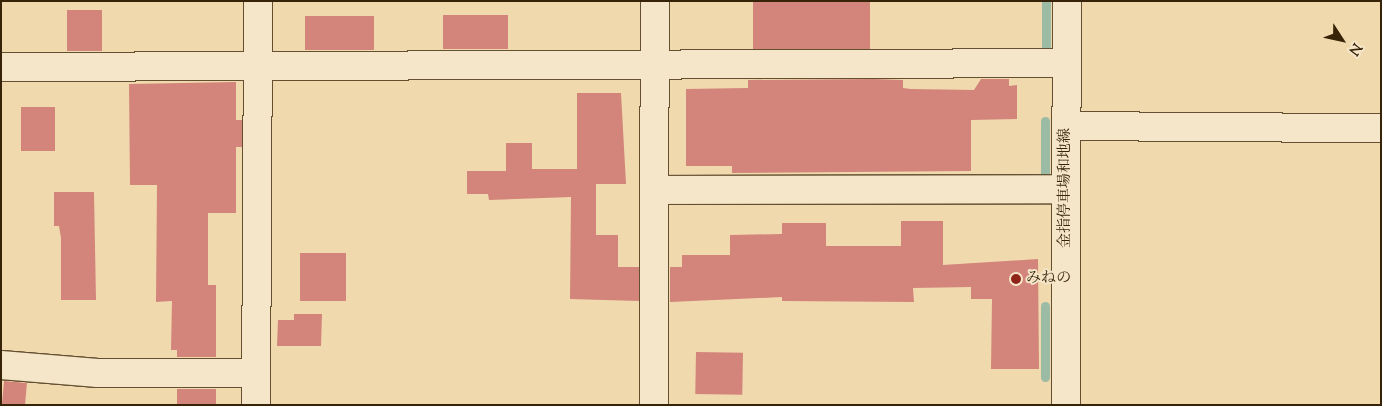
<!DOCTYPE html>
<html>
<head>
<meta charset="utf-8">
<style>
	body { margin:0 }
	#map { position:relative; width:1382px; height:406px; overflow:hidden; background:#f0d9ad; font-family:"Sorts Mill Goudy","Noto Serif JP",serif }
	div>[style] { position:absolute }
	.stream>* { height:9px; margin:-4.5px; padding:0 4.5px; transform-origin:4.5px; border-radius:4.5px; background:#9bbba5 }
	.building>* { inset:0; background:#d3847b; transform-origin:0 0 }
	.roads { filter:drop-shadow(1px 0 #645031) drop-shadow(-1px 0 #645031) drop-shadow(0 1px #645031) drop-shadow(0 -1px #645031) }
	.street>* { height:28px; margin:-14px; padding:0 14px; transform-origin:14px; border-radius:14px; background:#f5e6ca }
	.secondary>* { height:28px; margin:-14px; padding:0 14px; transform-origin:14px; border-radius:14px; background:#f5e6ca }
	.dots>* { width:14px; height:14px; translate:-50% -50%; box-sizing:border-box; border:2px solid #f5e6ca; border-radius:50% }
	span { translate:-50% -50%; white-space:nowrap; text-align:center; line-height:1.15; -webkit-text-stroke:4px #f5e6ca; paint-order:stroke }
	.street-label { font-size:15px; color:#362308 }
	.poi-label { font-size:15px; color:#362308 }
	.left { translate:0 -50%; text-align:left }
	.frame { position:absolute; inset:0; border:2px solid #362308; pointer-events:none }
	.north { position:absolute; left:1317px; top:15px; width:50px; height:50px; -webkit-text-stroke:4px #f5e6ca; paint-order:stroke; rotate:125deg; font-size:14px; font-weight:700; line-height:20px; text-align:center; color:#362308 }
	.north::after { content:''; display:block; margin:auto; width:18px; height:22px; background:#362308; clip-path:polygon(50% 0,100% 100%,50% 72%,0 100%) }
</style>
</head>
<body>
<div id="map">
	<div class="stream">
		<div style="left:1046px;top:51px;width:50px;rotate:-90deg"></div>
		<div style="left:1045px;top:180px;width:59px;rotate:-90deg"></div>
		<div style="left:1045px;top:377px;width:71px;rotate:-90deg"></div>
	</div>
	<div class="building">
		<div style="left:753px;top:1px;width:117px;height:48px"></div>
		<div style="left:67px;top:10px;width:35px;height:41px"></div>
		<div style="left:443px;top:15px;width:65px;height:34px"></div>
		<div style="left:305px;top:16px;width:69px;height:34px"></div>
		<div style="clip-path:polygon(981px 79px,1009px 79px,1009px 86px,1017px 85px,1017px 119px,971px 120px,971px 171px,732px 173px,732px 166px,686px 166px,686px 89px,748px 88px,748px 80px,874px 79px,903px 80px,903px 88px,911px 89px,974px 90px)"></div>
		<div style="clip-path:polygon(236px 82px,236px 120px,242px 120px,242px 147px,236px 147px,236px 213px,208px 213px,208px 285px,216px 285px,216px 357px,177px 357px,177px 350px,171px 350px,172px 301px,156px 302px,157px 185px,130px 185px,129px 84px)"></div>
		<div style="clip-path:polygon(577px 93px,621px 93px,626px 184px,596px 184px,596px 235px,618px 235px,618px 267px,639px 267px,639px 301px,570px 299px,571px 197px,489px 200px,488px 194px,467px 194px,467px 171px,506px 171px,506px 143px,532px 143px,532px 169px,577px 169px)"></div>
		<div style="left:21px;top:107px;width:34px;height:44px"></div>
		<div style="clip-path:polygon(54px 192px,94px 192px,96px 300px,61px 300px,61px 238px,59px 226px,54px 226px)"></div>
		<div style="clip-path:polygon(901px 221px,943px 221px,943px 265px,1038px 259px,1039px 369px,991px 369px,992px 299px,971px 299px,971px 287px,913px 288px,914px 302px,782px 301px,782px 297px,670px 302px,670px 267px,682px 267px,682px 255px,730px 255px,730px 235px,782px 234px,782px 223px,826px 223px,826px 246px,901px 246px)"></div>
		<div style="left:346px;top:253px;width:48px;height:46px;rotate:90deg"></div>
		<div style="clip-path:polygon(294px 314px,322px 314px,321px 346px,277px 346px,278px 320px,294px 320px)"></div>
		<div style="left:696px;top:352px;width:47px;height:42px;rotate:1deg"></div>
		<div style="left:4px;top:381px;width:23px;height:24px;rotate:5deg"></div>
		<div style="left:177px;top:389px;width:39px;height:16px"></div>
	</div>
	<div class="roads">
		<div class="street">
			<div style="left:1px;top:67px;width:1066px;rotate:-0.21deg"></div>
			<div style="left:1066px;top:126px;width:315px;rotate:0.4deg"></div>
			<div style="left:654px;top:190px;width:412px;rotate:-0.1deg"></div>
			<div style="left:1px;top:365px;width:97px;rotate:4.7deg"></div>
			<div style="left:98px;top:373px;width:158px"></div>
			<div style="left:256px;top:405px;width:404px;rotate:-89.7deg"></div>
			<div style="left:654px;top:405px;width:404px;rotate:-89.9deg"></div>
		</div>
		<div class="secondary">
			<div style="left:1066px;top:405px;width:404px;rotate:-89.9deg"></div>
		</div>
	</div>
	<div class="dots">
		<div style="left:1016px;top:279px;background:#8f2418"></div>
	</div>
	<div class="street-label">
		<span style="left:1066px;top:188px;rotate:-90deg">金指停車場和地線</span>
	</div>
	<div class="poi-label">
		<span class="left" style="left:1026px;top:279px">みねの</span>
	</div>
	<div class="frame"></div>
	<div class="north">N</div>
</div>
</body>
</html>
